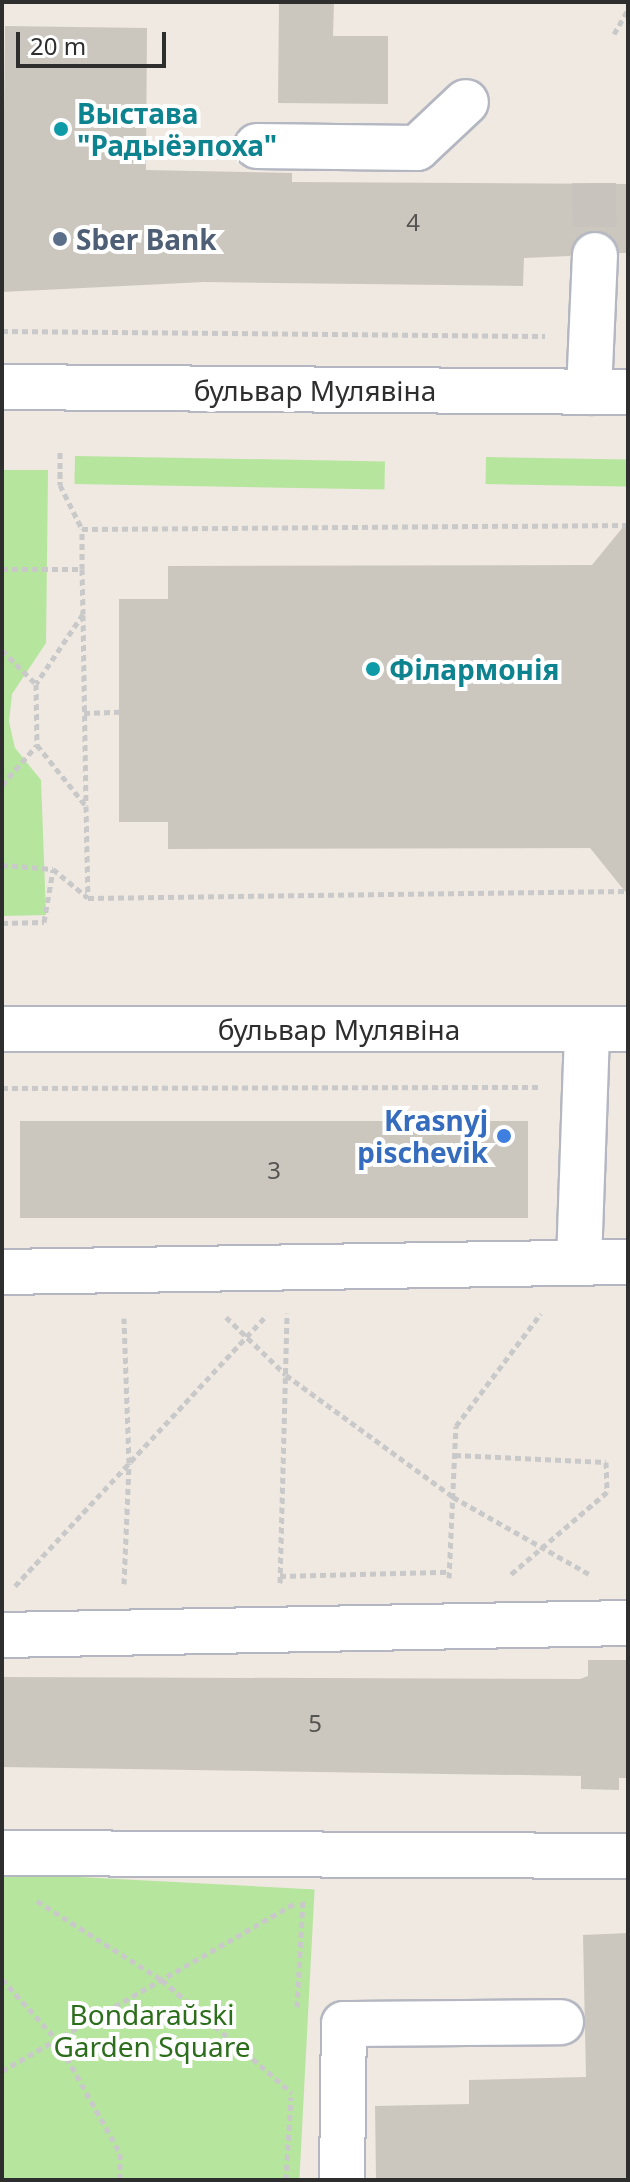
<!DOCTYPE html>
<html>
<head>
<meta charset="utf-8">
<style>
	body { margin:0 }
	#map { position:relative; width:630px; height:2182px; overflow:hidden; background:#efe9e1; font-family:"Noto Sans",sans-serif }
	div>[style] { position:absolute }
	.green>* { inset:0; background:#b6e59e; transform-origin:0 0 }
	.building>* { inset:0; background:#cbc7bf; transform-origin:0 0 }
	.minor-tunnel>* { height:44px; margin-top:-22px; transform-origin:0; background:repeating-linear-gradient(90deg,#c8c4bd 0 44px,transparent 0 66px) }
	.path>* { height:5px; margin-top:-2.5px; transform-origin:0; background:repeating-linear-gradient(90deg,#c9c9c9 0 6px,transparent 0 10px) }
	.roads { filter:drop-shadow(2px 0 #b4b7c1) drop-shadow(-2px 0 #b4b7c1) drop-shadow(0 2px #b4b7c1) drop-shadow(0 -2px #b4b7c1) }
	.minor>* { height:44px; margin:-22px; padding:0 22px; transform-origin:22px; border-radius:22px; background:#fff }
	.dots>* { width:22px; height:22px; translate:-50% -50%; box-sizing:border-box; border:4px solid #fff; border-radius:50% }
	span { translate:-50% -50%; white-space:nowrap; text-align:center; line-height:1.15; -webkit-text-stroke:8px #fff; paint-order:stroke }
	.number-label { font-size:24px; color:#555452 }
	.number-label span { -webkit-text-stroke-width:0 }
	.culture-label { font-size:28px; color:#0d838f; font-weight:700 }
	.left { translate:0 -50%; text-align:left }
	.service-label { font-size:28px; color:#4e5e75; font-weight:700 }
	.street-label { font-size:28px; color:#2e2e2e }
	.shop-label { font-size:28px; color:#366cbe; font-weight:700 }
	.right { translate:-100% -50%; text-align:right }
	.park-label { font-size:28px; color:#2c6e1b }
	.frame { position:absolute; inset:0; border:4px solid #2e2e2e; pointer-events:none }
	.scale { position:absolute; left:16px; top:32px; width:150px; height:36px; box-sizing:border-box; border:4px solid #2e2e2e; border-top:0; padding-left:10px; font-size:24px; line-height:28px; white-space:nowrap; color:#2e2e2e; -webkit-text-stroke:6px #fff; paint-order:stroke }
</style>
</head>
<body>
<div id="map">
	<div class="green">
		<div style="left:75px;top:456px;width:310px;height:28px;rotate:1deg"></div>
		<div style="left:486px;top:457px;width:142px;height:27px;rotate:1deg"></div>
		<div style="clip-path:polygon(2px 470px,48px 470px,46px 643px,12px 694px,9px 722px,15px 748px,41px 780px,46px 915px,2px 916px)"></div>
		<div style="left:2px;top:1873px;width:313px;height:307px;rotate:3deg"></div>
	</div>
	<div class="building">
		<div style="clip-path:polygon(279px 2px,334px 2px,333px 36px,388px 36px,388px 104px,278px 103px)"></div>
		<div style="clip-path:polygon(5px 26px,147px 28px,146px 170px,292px 173px,292px 182px,628px 184px,628px 253px,619px 253px,608px 234px,584px 233px,570px 256px,524px 258px,523px 286px,204px 282px,2px 292px)"></div>
		<div style="clip-path:polygon(628px 521px,628px 895px,590px 848px,168px 849px,168px 822px,119px 822px,119px 599px,168px 599px,168px 566px,592px 565px)"></div>
		<div style="left:528px;top:1121px;width:97px;height:508px;rotate:90deg"></div>
		<div style="clip-path:polygon(588px 1660px,628px 1660px,628px 1778px,619px 1778px,619px 1790px,581px 1789px,581px 1776px,2px 1767px,2px 1677px,580px 1679px,588px 1676px)"></div>
		<div style="clip-path:polygon(628px 1933px,628px 2180px,376px 2180px,375px 2106px,469px 2104px,469px 2080px,586px 2077px,583px 1935px)"></div>
	</div>
	<div class="minor-tunnel">
		<div style="left:594px;top:183px;width:72px;rotate:89.2deg"></div>
	</div>
	<div class="path">
		<div style="left:614px;top:34px;width:28px;rotate:-60deg"></div>
		<div style="left:2px;top:331px;width:543px;rotate:0.53deg"></div>
		<div style="left:60px;top:452px;width:33px;rotate:90deg"></div>
		<div style="left:60px;top:485px;width:49px;rotate:63.4deg"></div>
		<div style="left:2px;top:569px;width:80px"></div>
		<div style="left:82px;top:569px;width:40px;rotate:-90deg"></div>
		<div style="left:82px;top:529px;width:546px;rotate:-0.42deg"></div>
		<div style="left:82px;top:569px;width:45px;rotate:88.7deg"></div>
		<div style="left:83px;top:614px;width:84px;rotate:123.9deg"></div>
		<div style="left:36px;top:684px;width:61px;rotate:89.1deg"></div>
		<div style="left:37px;top:745px;width:78px;rotate:51.2deg"></div>
		<div style="left:86px;top:806px;width:92px;rotate:88.8deg"></div>
		<div style="left:83px;top:615px;width:190px;rotate:89.1deg"></div>
		<div style="left:2px;top:650px;width:48px;rotate:45deg"></div>
		<div style="left:84px;top:713px;width:35px;rotate:-2deg"></div>
		<div style="left:2px;top:785px;width:53px;rotate:-48.8deg"></div>
		<div style="left:2px;top:865px;width:51px;rotate:4.5deg"></div>
		<div style="left:53px;top:869px;width:45px;rotate:39.6deg"></div>
		<div style="left:88px;top:898px;width:540px;rotate:-0.74deg"></div>
		<div style="left:2px;top:923px;width:42px;rotate:-1.4deg"></div>
		<div style="left:44px;top:922px;width:53px;rotate:-80.2deg"></div>
		<div style="left:2px;top:1088px;width:537px;rotate:-0.11deg"></div>
		<div style="left:226px;top:1317px;width:83px;rotate:44deg"></div>
		<div style="left:286px;top:1375px;width:207px;rotate:36.1deg"></div>
		<div style="left:453px;top:1497px;width:156px;rotate:29.5deg"></div>
		<div style="left:455px;top:1455px;width:151px;rotate:2.7deg"></div>
		<div style="left:606px;top:1462px;width:30px;rotate:88deg"></div>
		<div style="left:607px;top:1492px;width:129px;rotate:139.4deg"></div>
		<div style="left:280px;top:1576px;width:169px;rotate:-1.4deg"></div>
		<div style="left:449px;top:1578px;width:152px;rotate:-87.4deg"></div>
		<div style="left:456px;top:1426px;width:141px;rotate:-53deg"></div>
		<div style="left:280px;top:1583px;width:270px;rotate:-88.5deg"></div>
		<div style="left:124px;top:1584px;width:121px;rotate:-87.6deg"></div>
		<div style="left:129px;top:1463px;width:145px;rotate:-92deg"></div>
		<div style="left:15px;top:1586px;width:370px;rotate:-47.1deg"></div>
		<div style="left:37px;top:1901px;width:148px;rotate:32.3deg"></div>
		<div style="left:162px;top:1980px;width:172px;rotate:41deg"></div>
		<div style="left:2px;top:1979px;width:82px;rotate:48deg"></div>
		<div style="left:57px;top:2040px;width:129px;rotate:60.9deg"></div>
		<div style="left:120px;top:2153px;width:27px;rotate:90deg"></div>
		<div style="left:297px;top:2007px;width:106px;rotate:-86.8deg"></div>
		<div style="left:2px;top:2071px;width:338px;rotate:-29.8deg"></div>
		<div style="left:286px;top:2180px;width:83px;rotate:-86.6deg"></div>
	</div>
	<div class="roads">
		<div class="minor">
			<div style="left:257px;top:146px;width:160px;rotate:0.7deg"></div>
			<div style="left:417px;top:148px;width:67px;rotate:-43.2deg"></div>
			<div style="left:2px;top:387px;width:626px;rotate:0.46deg"></div>
			<div style="left:589px;top:392px;width:137px;rotate:-87.5deg"></div>
			<div style="left:2px;top:1029px;width:626px"></div>
			<div style="left:579px;top:1262px;width:233px;rotate:-88deg"></div>
			<div style="left:2px;top:1272px;width:626px;rotate:-0.92deg"></div>
			<div style="left:2px;top:1635px;width:626px;rotate:-1.1deg"></div>
			<div style="left:2px;top:1853px;width:626px;rotate:0.27deg"></div>
			<div style="left:342px;top:2180px;width:156px;rotate:-89.3deg"></div>
			<div style="left:344px;top:2024px;width:217px;rotate:-0.5deg"></div>
		</div>
	</div>
	<div class="dots">
		<div style="left:61px;top:129px;background:#0f9aa8"></div>
		<div style="left:60px;top:239px;background:#5c6f8a"></div>
		<div style="left:373px;top:669px;background:#0f9aa8"></div>
		<div style="left:504px;top:1136px;background:#3f7fe0"></div>
	</div>
	<div class="number-label">
		<span style="left:413px;top:222px">4</span>
		<span style="left:274px;top:1170px">3</span>
		<span style="left:315px;top:1723px">5</span>
	</div>
	<div class="culture-label">
		<span class="left" style="left:77px;top:129px">Выстава<br>"Радыёэпоха"</span>
		<span class="left" style="left:389px;top:669px">Філармонія</span>
	</div>
	<div class="service-label">
		<span class="left" style="left:76px;top:239px">Sber Bank</span>
	</div>
	<div class="street-label">
		<span style="left:315px;top:390px">бульвар Мулявіна</span>
		<span style="left:339px;top:1029px">бульвар Мулявіна</span>
	</div>
	<div class="shop-label">
		<span class="right" style="left:488px;top:1136px">Krasnyj<br>pischevik</span>
	</div>
	<div class="park-label">
		<span style="left:152px;top:2030px">Bondaraŭski<br>Garden Square</span>
	</div>
	<div class="frame"></div>
	<div class="scale">20 m</div>
</div>
</body>
</html>
